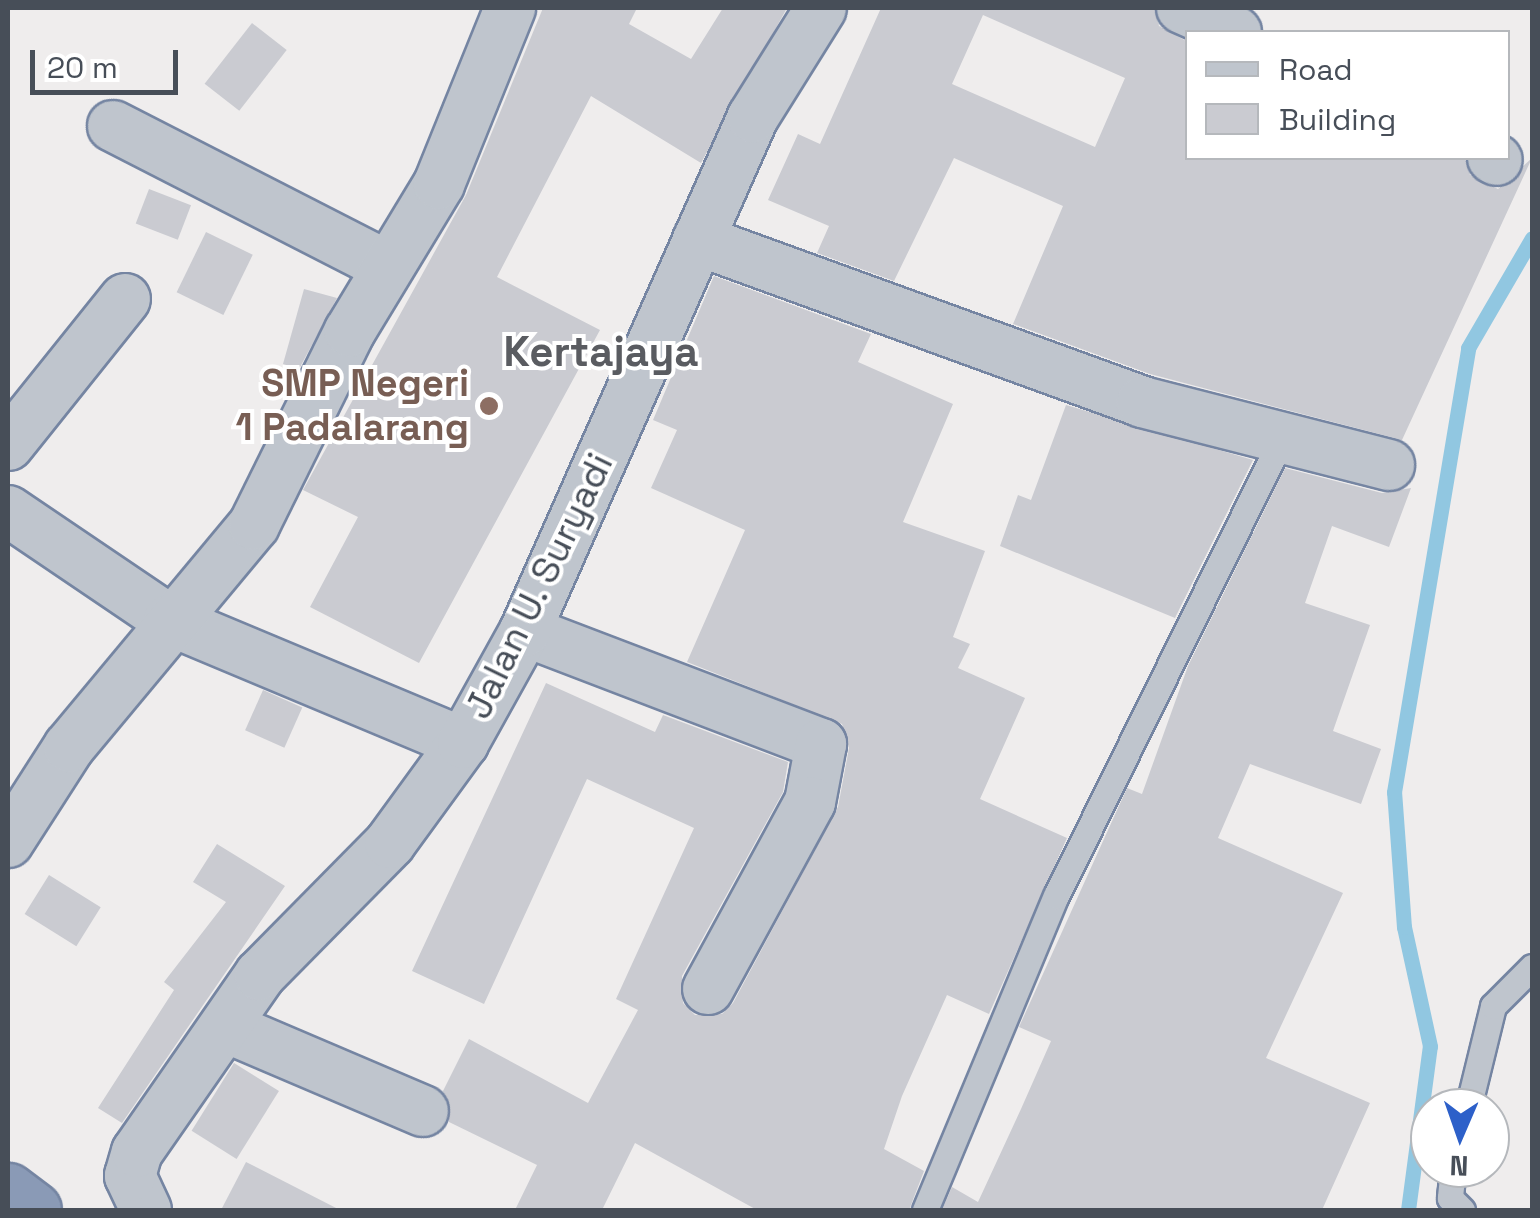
<!DOCTYPE html>
<html>
<head>
<meta charset="utf-8">
<style>
	body { margin:0 }
	#map { position:relative; width:1540px; height:1218px; overflow:hidden; background:#efeded; font-family:"Space Grotesk",sans-serif }
	div>[style] { position:absolute }
	.stream>* { height:15px; margin:-7.5px; padding:0 7.5px; transform-origin:7.5px; border-radius:7.5px; background:#91c7e1 }
	.building>* { inset:0; background:#cacbd1; transform-origin:0 0 }
	.roads { filter:drop-shadow(2px 0 #7585a2) drop-shadow(-2px 0 #7585a2) drop-shadow(0 2px #7585a2) drop-shadow(0 -2px #7585a2) }
	.lane>* { height:25px; margin:-12.5px; padding:0 12.5px; transform-origin:12.5px; border-radius:12.5px; background:#bfc5cd }
	.street>* { height:50px; margin:-25px; padding:0 25px; transform-origin:25px; border-radius:25px; background:#bfc5cd }
	.highway>* { height:55px; margin:-27.5px; padding:0 27.5px; transform-origin:27.5px; border-radius:27.5px; background:#8a9ab6 }
	.dots>* { width:28px; height:28px; translate:-50% -50%; box-sizing:border-box; border:5px solid #fff; border-radius:50% }
	span { translate:-50% -50%; white-space:nowrap; text-align:center; line-height:1.15; -webkit-text-stroke:8px #fff; paint-order:stroke }
	.education-label { font-size:38px; color:#785e54; font-weight:700 }
	.right { translate:-100% -50%; text-align:right }
	.street-label { font-size:38px; color:#474e58 }
	.quarter-label { font-size:42px; color:#5a5c61; font-weight:700 }
	.frame { position:absolute; inset:0; border:10px solid #474e58; pointer-events:none }
	.legend { position:absolute; left:1185px; top:30px; width:325px; height:130px; box-sizing:border-box; background:#fff; border:2px solid #b5b8bc; margin:0; padding:12px 18px; list-style:none; font-size:30px; color:#474e58 }
	.legend li { display:flex; align-items:center; gap:20px; height:50px }
	.legend b { width:50px; border:2px solid #b5b8bc }
	.north { position:absolute; left:1410px; top:1088px; width:100px; height:100px; box-sizing:border-box; background:#fff; border:2px solid #b5b8bc; border-radius:50%; rotate:182deg; font-size:28px; font-weight:700; line-height:40px; text-align:center; color:#474e58 }
	.north::after { content:''; display:block; margin:auto; width:35px; height:45px; background:#2d60c9; clip-path:polygon(50% 0,100% 100%,50% 72%,0 100%) }
	.scale { position:absolute; left:30px; top:50px; width:148px; height:45px; box-sizing:border-box; border:5px solid #474e58; border-top:0; padding-left:12px; font-size:30px; line-height:35px; white-space:nowrap; color:#474e58; -webkit-text-stroke:8px #fff; paint-order:stroke }
</style>
</head>
<body>
<div id="map">
	<div class="stream">
		<div style="left:1408px;top:1210px;width:165px;rotate:-82.4deg"></div>
		<div style="left:1430px;top:1046px;width:122px;rotate:-102.3deg"></div>
		<div style="left:1404px;top:927px;width:135px;rotate:-94.2deg"></div>
		<div style="left:1394px;top:792px;width:450px;rotate:-80.5deg"></div>
		<div style="left:1468px;top:348px;width:127px;rotate:-59.8deg"></div>
	</div>
	<div class="building">
		<div style="clip-path:polygon(543px 8px,637px 8px,629px 24px,691px 59px,723px 8px,787px 8px,701px 163px,591px 96px,497px 277px,600px 330px,419px 663px,310px 607px,358px 517px,303px 490px,466px 195px)"></div>
		<div style="clip-path:polygon(evenodd,881px 8px,1154px 8px,1159px 26px,1188px 42px,1188px 158px,1465px 158px,1470px 175px,1498px 189px,1532px 158px,1402px 440px,1150px 374px,1013px 324px,1063px 206px,954px 158px,894px 281px,817px 253px,829px 226px,768px 200px,798px 134px,820px 144px,881px 8px,983px 15px,1125px 78px,1095px 147px,952px 84px,983px 15px)"></div>
		<div style="left:252px;top:23px;width:44px;height:77px;rotate:38deg"></div>
		<div style="left:149px;top:189px;width:45px;height:37px;rotate:21deg"></div>
		<div style="left:206px;top:232px;width:52px;height:67px;rotate:26deg"></div>
		<div style="clip-path:polygon(714px 276px,871px 334px,858px 362px,953px 404px,903px 522px,985px 551px,953px 637px,970px 644px,958px 668px,1025px 698px,980px 799px,1067px 838px,989px 1014px,947px 995px,902px 1096px,884px 1149px,924px 1171px,909px 1210px,757px 1210px,635px 1143px,602px 1210px,515px 1210px,537px 1165px,449px 1122px,443px 1091px,469px 1039px,588px 1103px,638px 1010px,616px 999px,694px 828px,587px 779px,484px 1004px,412px 971px,546px 683px,655px 732px,663px 715px,788px 762px,783px 792px,682px 976px,683px 1003px,695px 1015px,722px 1014px,733px 1003px,838px 807px,849px 748px,842px 724px,687px 662px,745px 530px,651px 488px,677px 430px,653px 420px)"></div>
		<div style="clip-path:polygon(304px 289px,337px 298px,299px 369px,283px 364px)"></div>
		<div style="clip-path:polygon(1066px 405px,1253px 460px,1175px 618px,1000px 546px,1018px 495px,1031px 500px)"></div>
		<div style="clip-path:polygon(1285px 468px,1382px 493px,1411px 488px,1389px 547px,1332px 526px,1305px 603px,1370px 625px,1333px 731px,1381px 749px,1361px 804px,1250px 764px,1218px 838px,1343px 893px,1266px 1058px,1370px 1103px,1322px 1210px,942px 1210px,952px 1187px,978px 1202px,1021px 1109px,1051px 1041px,1019px 1027px,1127px 788px,1142px 794px,1188px 666px)"></div>
		<div style="left:263px;top:690px;width:43px;height:44px;rotate:24deg"></div>
		<div style="clip-path:polygon(217px 844px,285px 886px,122px 1123px,98px 1108px,174px 990px,164px 982px,226px 902px,193px 882px)"></div>
		<div style="left:49px;top:875px;width:61px;height:46px;rotate:32deg"></div>
		<div style="left:234px;top:1063px;width:53px;height:80px;rotate:32deg"></div>
		<div style="clip-path:polygon(246px 1162px,340px 1210px,221px 1210px)"></div>
	</div>
	<div class="roads">
		<div class="lane">
			<div style="left:1468px;top:1108px;width:105px;rotate:-76.2deg"></div>
			<div style="left:1493px;top:1006px;width:55px;rotate:-45deg"></div>
			<div style="left:1453px;top:1168px;width:30px;rotate:96deg"></div>
			<div style="left:1450px;top:1198px;width:17px;rotate:45deg"></div>
			<div style="left:925px;top:1210px;width:340px;rotate:-67.4deg"></div>
			<div style="left:1056px;top:896px;width:504px;rotate:-63.74deg"></div>
		</div>
		<div class="street">
			<div style="left:1182px;top:8px;width:59px;rotate:24deg"></div>
			<div style="left:113px;top:126px;width:307px;rotate:27.1deg"></div>
			<div style="left:1493px;top:158px;width:4px;rotate:27deg"></div>
			<div style="left:698px;top:240px;width:473px;rotate:20deg"></div>
			<div style="left:1142px;top:402px;width:255px;rotate:14.3deg"></div>
			<div style="left:8px;top:445px;width:187px;rotate:-51.3deg"></div>
			<div style="left:8px;top:511px;width:194px;rotate:34.1deg"></div>
			<div style="left:169px;top:620px;width:319px;rotate:22.7deg"></div>
			<div style="left:525px;top:631px;width:317px;rotate:20.9deg"></div>
			<div style="left:821px;top:744px;width:59px;rotate:100.7deg"></div>
			<div style="left:810px;top:802px;width:213px;rotate:118.6deg"></div>
			<div style="left:8px;top:842px;width:113px;rotate:-57.3deg"></div>
			<div style="left:69px;top:747px;width:289px;rotate:-50.2deg"></div>
			<div style="left:254px;top:525px;width:216px;rotate:-63.7deg"></div>
			<div style="left:350px;top:331px;width:172px;rotate:-58.8deg"></div>
			<div style="left:439px;top:184px;width:190px;rotate:-68deg"></div>
			<div style="left:226px;top:1027px;width:214px;rotate:23.1deg"></div>
			<div style="left:146px;top:1210px;width:38px;rotate:-115deg"></div>
			<div style="left:130px;top:1176px;width:25px;rotate:-74deg"></div>
			<div style="left:137px;top:1152px;width:216px;rotate:-55.2deg"></div>
			<div style="left:260px;top:975px;width:185px;rotate:-45.4deg"></div>
			<div style="left:390px;top:843px;width:124px;rotate:-53.9deg"></div>
			<div style="left:463px;top:743px;width:128px;rotate:-61deg"></div>
			<div style="left:525px;top:631px;width:562px;rotate:-66.08deg"></div>
			<div style="left:753px;top:117px;width:128px;rotate:-58deg"></div>
		</div>
		<div class="highway">
			<div style="left:8px;top:1191px;width:31px;rotate:37deg"></div>
		</div>
	</div>
	<div class="dots">
		<div style="left:489px;top:406px;background:#8d6e63"></div>
	</div>
	<div class="education-label">
		<span class="right" style="left:469px;top:406px">SMP Negeri<br>1 Padalarang</span>
	</div>
	<div class="street-label">
		<span style="left:539px;top:586px;rotate:-64deg">Jalan U. Suryadi</span>
	</div>
	<div class="quarter-label">
		<span style="left:601px;top:352px">Kertajaya</span>
	</div>
	<div class="frame"></div>
	<ul class="legend">
	<li><b style="height:12px;background:#bfc5cd"></b>Road</li>
	<li><b style="height:28px;background:#cacbd1"></b>Building</li>
	</ul>
	<div class="north">N</div>
	<div class="scale">20 m</div>
</div>
</body>
</html>
